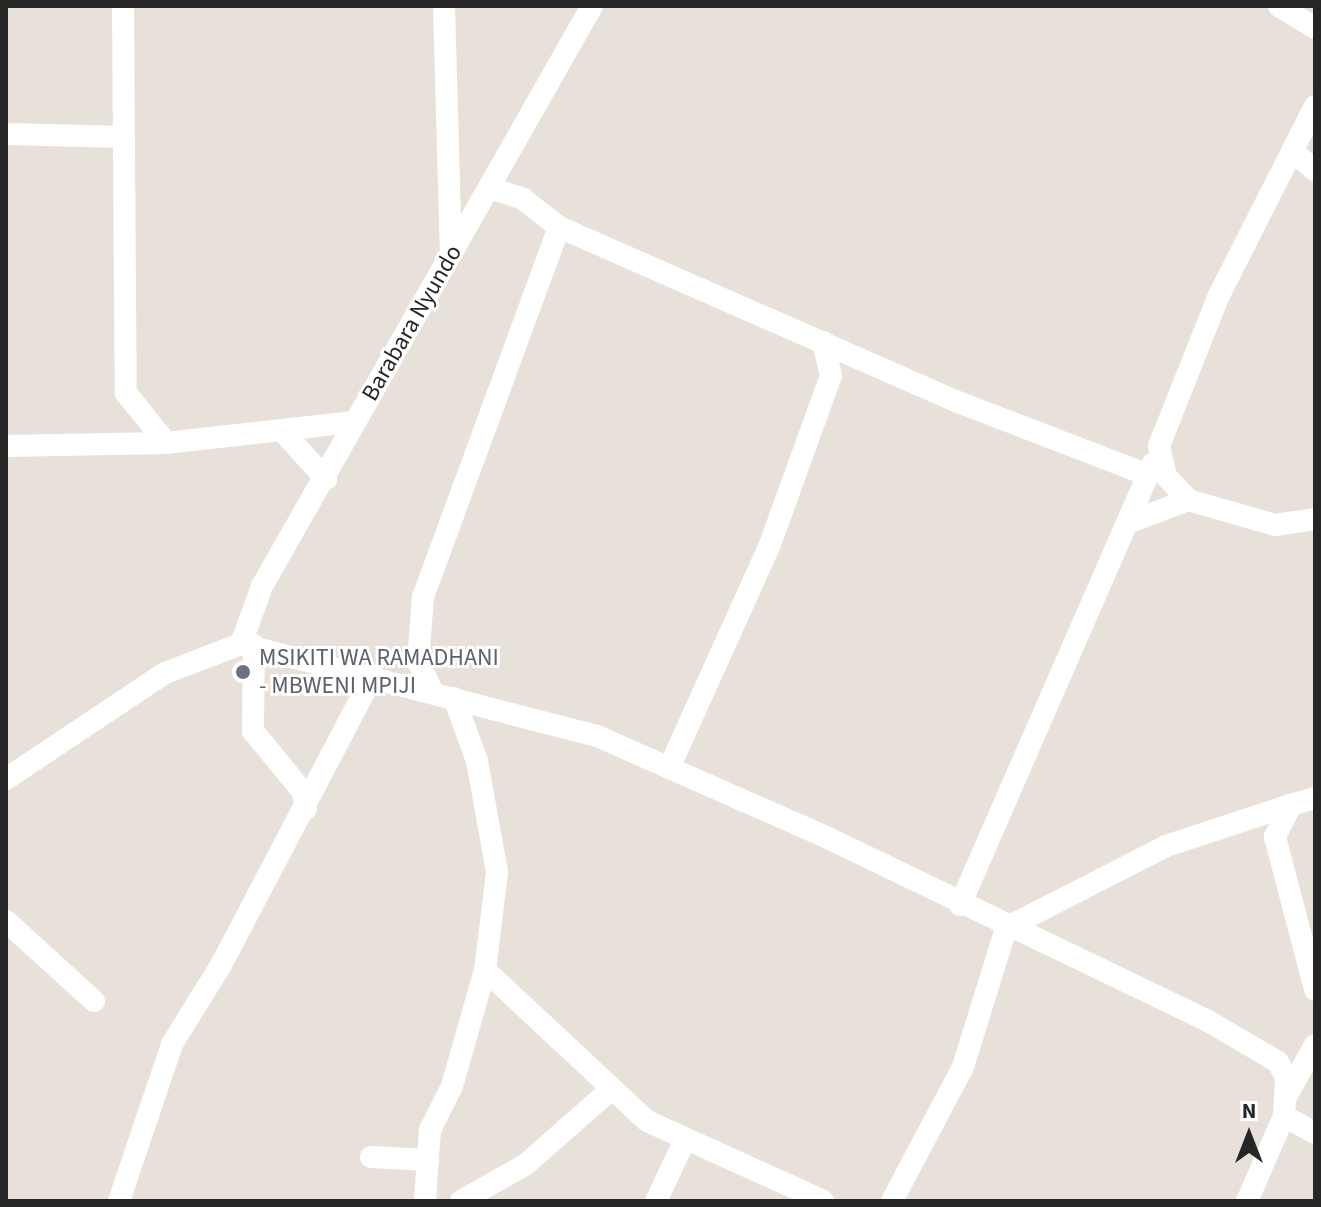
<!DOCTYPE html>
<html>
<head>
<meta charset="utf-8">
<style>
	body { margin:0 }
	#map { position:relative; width:1321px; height:1207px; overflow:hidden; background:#e8e1d9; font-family:"Source Sans 3",sans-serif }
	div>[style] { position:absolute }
	.minor>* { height:22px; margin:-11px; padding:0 11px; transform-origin:11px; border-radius:11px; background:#fff }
	.dots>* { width:22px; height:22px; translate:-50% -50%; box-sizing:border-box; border:4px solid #fff; border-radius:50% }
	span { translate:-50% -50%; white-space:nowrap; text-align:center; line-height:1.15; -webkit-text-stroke:6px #fff; paint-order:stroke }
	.street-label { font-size:24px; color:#262626 }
	.worship-label { font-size:24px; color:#5b616d }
	.left { translate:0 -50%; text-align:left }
	.frame { position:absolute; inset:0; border:8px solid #262626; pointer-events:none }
	.north { position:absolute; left:1209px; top:1095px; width:80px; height:80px; -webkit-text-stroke:6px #fff; paint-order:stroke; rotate:0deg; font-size:22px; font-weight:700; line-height:32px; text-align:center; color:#262626 }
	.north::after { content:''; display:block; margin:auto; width:28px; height:36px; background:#262626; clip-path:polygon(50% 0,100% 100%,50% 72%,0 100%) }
</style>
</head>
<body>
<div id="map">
	<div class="minor">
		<div style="left:123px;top:6px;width:387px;rotate:89.6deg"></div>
		<div style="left:126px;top:393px;width:64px;rotate:51.3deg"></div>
		<div style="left:444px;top:6px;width:246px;rotate:88.4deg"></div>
		<div style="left:1279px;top:6px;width:42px;rotate:31.4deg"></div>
		<div style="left:1315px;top:106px;width:212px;rotate:116.9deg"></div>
		<div style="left:1219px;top:295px;width:162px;rotate:111.7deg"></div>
		<div style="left:1159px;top:446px;width:31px;rotate:77deg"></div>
		<div style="left:1166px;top:476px;width:33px;rotate:47deg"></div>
		<div style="left:1188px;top:500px;width:91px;rotate:16deg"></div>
		<div style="left:1275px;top:525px;width:40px;rotate:-8.5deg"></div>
		<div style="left:6px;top:134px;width:118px;rotate:1.5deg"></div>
		<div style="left:1292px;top:151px;width:30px;rotate:40deg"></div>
		<div style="left:490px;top:188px;width:35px;rotate:18deg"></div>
		<div style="left:523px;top:199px;width:46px;rotate:37.9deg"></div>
		<div style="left:559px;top:227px;width:436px;rotate:23.7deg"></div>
		<div style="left:958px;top:402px;width:204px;rotate:21deg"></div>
		<div style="left:285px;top:434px;width:61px;rotate:47.7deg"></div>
		<div style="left:6px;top:446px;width:160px;rotate:-1.1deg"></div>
		<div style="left:166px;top:443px;width:189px;rotate:-6.4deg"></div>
		<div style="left:1133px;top:521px;width:59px;rotate:-20.9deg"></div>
		<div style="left:241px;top:644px;width:62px;rotate:-70.1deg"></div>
		<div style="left:262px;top:586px;width:667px;rotate:-60.36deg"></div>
		<div style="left:254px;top:645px;width:86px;rotate:90.7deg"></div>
		<div style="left:253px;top:731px;width:79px;rotate:50.7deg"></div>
		<div style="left:303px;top:792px;width:17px;rotate:80deg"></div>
		<div style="left:433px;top:692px;width:34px;rotate:-116deg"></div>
		<div style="left:418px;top:661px;width:64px;rotate:-85.5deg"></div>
		<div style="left:423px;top:597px;width:394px;rotate:-69.8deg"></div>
		<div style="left:670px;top:766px;width:240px;rotate:-65.7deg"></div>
		<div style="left:769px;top:547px;width:182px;rotate:-70.1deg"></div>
		<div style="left:831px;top:376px;width:35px;rotate:-103deg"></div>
		<div style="left:6px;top:779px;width:191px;rotate:-33.7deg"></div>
		<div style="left:165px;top:673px;width:81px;rotate:-20.9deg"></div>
		<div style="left:241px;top:644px;width:368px;rotate:14.5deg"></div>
		<div style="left:597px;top:736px;width:255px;rotate:23.8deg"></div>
		<div style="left:830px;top:839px;width:420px;rotate:25.7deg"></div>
		<div style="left:1208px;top:1021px;width:81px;rotate:30.4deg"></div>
		<div style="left:1278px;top:1062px;width:18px;rotate:63deg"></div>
		<div style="left:1286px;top:1078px;width:38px;rotate:93deg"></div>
		<div style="left:1284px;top:1116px;width:93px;rotate:113.5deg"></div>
		<div style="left:1315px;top:798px;width:25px;rotate:164deg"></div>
		<div style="left:1291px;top:805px;width:36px;rotate:117deg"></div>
		<div style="left:1275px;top:837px;width:158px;rotate:75.3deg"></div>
		<div style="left:960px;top:905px;width:482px;rotate:-66.4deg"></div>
		<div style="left:6px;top:921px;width:119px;rotate:42.3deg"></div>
		<div style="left:485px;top:970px;width:221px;rotate:43deg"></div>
		<div style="left:647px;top:1121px;width:193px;rotate:24.4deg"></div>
		<div style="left:1287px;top:1095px;width:57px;rotate:-60.8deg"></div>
		<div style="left:1284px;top:1116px;width:35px;rotate:29deg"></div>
		<div style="left:371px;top:1157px;width:57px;rotate:3deg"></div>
		<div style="left:119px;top:1201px;width:166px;rotate:-71.3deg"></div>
		<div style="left:172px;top:1044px;width:93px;rotate:-58.2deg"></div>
		<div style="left:221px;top:965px;width:327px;rotate:-62.3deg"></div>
		<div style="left:425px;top:1201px;width:71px;rotate:-86deg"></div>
		<div style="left:430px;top:1130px;width:49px;rotate:-63.4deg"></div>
		<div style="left:452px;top:1086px;width:121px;rotate:-74.1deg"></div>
		<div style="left:485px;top:970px;width:99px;rotate:-83deg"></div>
		<div style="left:497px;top:872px;width:113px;rotate:-100.2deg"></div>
		<div style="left:477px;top:761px;width:67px;rotate:-110.1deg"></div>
		<div style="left:461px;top:1201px;width:73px;rotate:-29.4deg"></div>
		<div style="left:525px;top:1165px;width:111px;rotate:-41.3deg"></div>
		<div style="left:656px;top:1201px;width:68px;rotate:-64.6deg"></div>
		<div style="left:892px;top:1201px;width:152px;rotate:-62.1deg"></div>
		<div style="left:963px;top:1067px;width:145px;rotate:-72.8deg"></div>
		<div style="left:1006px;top:928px;width:180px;rotate:-27.1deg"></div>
		<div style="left:1166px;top:846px;width:132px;rotate:-18.2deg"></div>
	</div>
	<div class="dots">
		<div style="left:243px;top:672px;background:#6b7280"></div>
	</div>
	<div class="street-label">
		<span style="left:412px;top:323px;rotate:-60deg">Barabara Nyundo</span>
	</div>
	<div class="worship-label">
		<span class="left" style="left:259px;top:672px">MSIKITI WA RAMADHANI<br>- MBWENI MPIJI</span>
	</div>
	<div class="frame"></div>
	<div class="north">N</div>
</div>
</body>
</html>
